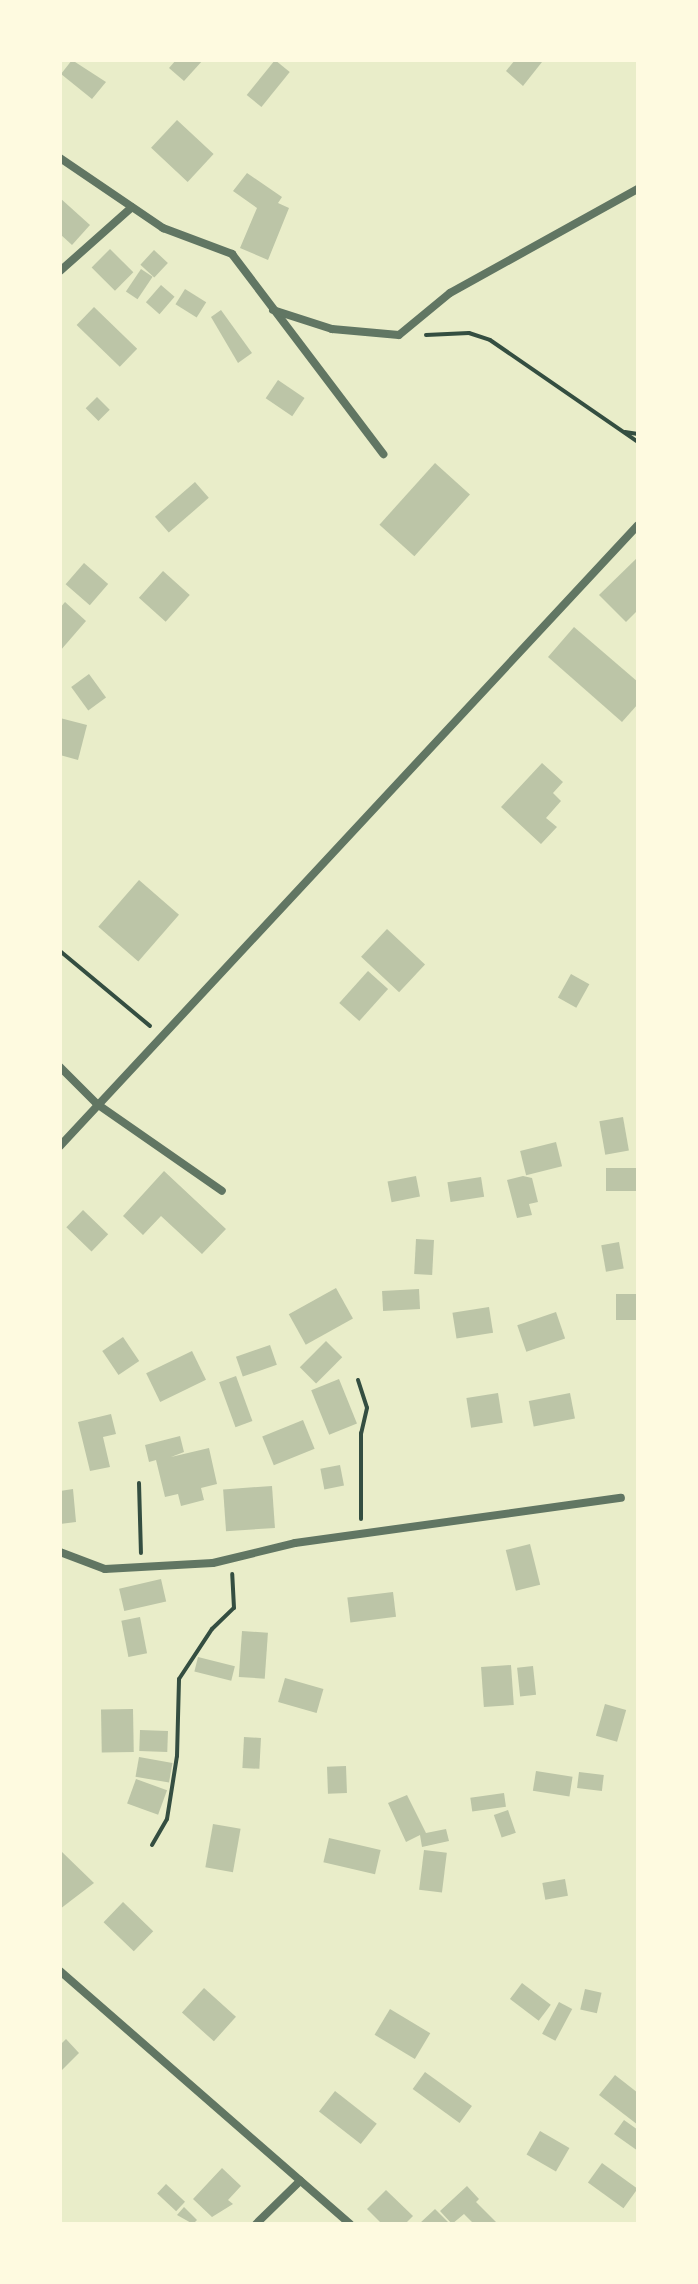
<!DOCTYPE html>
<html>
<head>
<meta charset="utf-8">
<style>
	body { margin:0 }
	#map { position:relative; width:698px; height:2284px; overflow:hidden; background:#e9edc9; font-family:Jost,sans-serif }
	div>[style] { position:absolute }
	.building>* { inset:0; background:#bcc5a7; transform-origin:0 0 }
	.path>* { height:4px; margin:-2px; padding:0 2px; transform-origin:2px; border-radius:2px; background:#344e41 }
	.minor>* { height:8px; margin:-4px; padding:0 4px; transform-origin:4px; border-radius:4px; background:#617663 }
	span { translate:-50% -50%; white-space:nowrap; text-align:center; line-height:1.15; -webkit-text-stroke:6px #fefae0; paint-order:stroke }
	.frame { position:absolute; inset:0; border:62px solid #fefae0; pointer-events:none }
</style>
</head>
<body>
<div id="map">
	<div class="building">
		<div style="clip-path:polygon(72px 60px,106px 82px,92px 99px,61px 74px)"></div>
		<div style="clip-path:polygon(176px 60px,203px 60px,184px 81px,169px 68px)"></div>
		<div style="left:275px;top:60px;width:19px;height:45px;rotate:39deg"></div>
		<div style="clip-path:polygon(515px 60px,540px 60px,542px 62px,523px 86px,506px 71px)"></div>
		<div style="left:177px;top:120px;width:50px;height:38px;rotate:43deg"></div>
		<div style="clip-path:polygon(247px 173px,282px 197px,278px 203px,289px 208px,268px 260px,240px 248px,257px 208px,233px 191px)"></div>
		<div style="clip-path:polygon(60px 198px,90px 225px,72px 245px,60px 234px)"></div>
		<div style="left:110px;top:249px;width:33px;height:26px;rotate:45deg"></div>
		<div style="left:154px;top:250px;width:19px;height:20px;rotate:43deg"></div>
		<div style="left:141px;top:269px;width:14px;height:27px;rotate:34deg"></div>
		<div style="left:161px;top:285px;width:18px;height:23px;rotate:41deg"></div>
		<div style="left:185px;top:289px;width:25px;height:18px;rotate:32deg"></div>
		<div style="left:94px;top:307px;width:60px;height:25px;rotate:44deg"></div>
		<div style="clip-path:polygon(221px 310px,252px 353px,238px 363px,211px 317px)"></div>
		<div style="left:278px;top:380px;width:32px;height:22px;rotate:34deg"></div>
		<div style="left:97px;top:397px;width:18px;height:16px;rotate:45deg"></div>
		<div style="left:435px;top:463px;width:47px;height:83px;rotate:42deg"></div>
		<div style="left:195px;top:482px;width:21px;height:53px;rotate:49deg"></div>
		<div style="clip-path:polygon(638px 557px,638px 610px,626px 622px,599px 595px)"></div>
		<div style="left:84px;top:563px;width:32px;height:28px;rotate:41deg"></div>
		<div style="left:163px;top:571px;width:36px;height:36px;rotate:42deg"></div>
		<div style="clip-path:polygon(65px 602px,86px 621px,60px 651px,60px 608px)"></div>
		<div style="clip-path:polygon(574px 627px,638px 682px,638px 704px,622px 722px,548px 657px)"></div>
		<div style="left:89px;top:674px;width:29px;height:22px;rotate:54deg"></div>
		<div style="clip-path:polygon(60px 718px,87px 725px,78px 760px,60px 755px)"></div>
		<div style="clip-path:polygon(542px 763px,563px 782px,553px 793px,561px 801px,546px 818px,557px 827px,541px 844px,501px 807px)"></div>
		<div style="left:139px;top:880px;width:53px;height:62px;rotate:41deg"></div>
		<div style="left:387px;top:929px;width:52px;height:38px;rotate:43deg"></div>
		<div style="left:368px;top:971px;width:27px;height:43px;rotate:42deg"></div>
		<div style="left:571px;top:974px;width:21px;height:27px;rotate:29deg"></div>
		<div style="left:623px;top:1117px;width:34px;height:24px;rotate:80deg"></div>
		<div style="left:556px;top:1142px;width:25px;height:37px;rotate:76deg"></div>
		<div style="left:638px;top:1168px;width:23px;height:32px;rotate:90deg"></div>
		<div style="clip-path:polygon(164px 1171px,226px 1229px,202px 1254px,161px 1216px,143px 1235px,123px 1216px)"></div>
		<div style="left:416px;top:1176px;width:21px;height:29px;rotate:79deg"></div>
		<div style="clip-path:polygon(523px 1176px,532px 1178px,538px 1202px,529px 1204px,532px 1215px,517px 1218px,507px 1180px)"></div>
		<div style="left:481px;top:1177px;width:20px;height:34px;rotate:81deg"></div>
		<div style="left:83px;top:1210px;width:35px;height:24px;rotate:44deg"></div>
		<div style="left:416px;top:1239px;width:18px;height:35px;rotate:3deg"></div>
		<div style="left:619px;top:1242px;width:27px;height:18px;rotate:80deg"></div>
		<div style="left:336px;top:1288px;width:35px;height:54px;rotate:61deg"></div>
		<div style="left:419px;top:1289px;width:20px;height:37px;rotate:87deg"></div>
		<div style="left:638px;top:1294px;width:26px;height:22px;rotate:90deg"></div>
		<div style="left:489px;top:1307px;width:26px;height:37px;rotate:81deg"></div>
		<div style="left:556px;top:1312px;width:28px;height:41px;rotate:71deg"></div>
		<div style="left:123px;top:1337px;width:29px;height:25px;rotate:56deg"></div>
		<div style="left:326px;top:1341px;width:23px;height:37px;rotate:45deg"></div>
		<div style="left:270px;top:1345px;width:21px;height:36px;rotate:71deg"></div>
		<div style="left:192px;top:1351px;width:32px;height:51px;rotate:64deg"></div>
		<div style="left:236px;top:1376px;width:48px;height:18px;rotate:70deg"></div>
		<div style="left:339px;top:1379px;width:48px;height:30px;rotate:68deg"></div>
		<div style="left:498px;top:1393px;width:30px;height:32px;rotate:81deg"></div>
		<div style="left:570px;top:1393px;width:26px;height:42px;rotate:79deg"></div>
		<div style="clip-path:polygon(111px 1414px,116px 1434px,103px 1437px,110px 1467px,90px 1471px,78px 1422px)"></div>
		<div style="left:303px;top:1420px;width:31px;height:44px;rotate:68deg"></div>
		<div style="clip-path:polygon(180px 1436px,184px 1452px,171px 1457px,209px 1448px,217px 1484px,201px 1488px,204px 1500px,181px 1506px,178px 1494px,165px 1497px,156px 1460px,149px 1462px,145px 1445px)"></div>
		<div style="left:340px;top:1465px;width:21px;height:20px;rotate:79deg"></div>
		<div style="left:272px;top:1486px;width:42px;height:49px;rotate:86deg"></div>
		<div style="clip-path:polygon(73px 1489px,76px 1522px,60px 1524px,60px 1491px)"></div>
		<div style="left:530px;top:1544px;width:42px;height:25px;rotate:76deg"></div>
		<div style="left:161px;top:1579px;width:23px;height:43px;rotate:77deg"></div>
		<div style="left:393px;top:1592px;width:25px;height:46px;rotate:83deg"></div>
		<div style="left:140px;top:1617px;width:37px;height:19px;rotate:79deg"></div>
		<div style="left:242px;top:1631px;width:26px;height:46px;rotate:4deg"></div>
		<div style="left:198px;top:1657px;width:38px;height:15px;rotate:14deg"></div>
		<div style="left:511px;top:1665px;width:40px;height:30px;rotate:86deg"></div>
		<div style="left:533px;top:1666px;width:29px;height:16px;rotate:84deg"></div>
		<div style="left:285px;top:1678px;width:40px;height:25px;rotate:16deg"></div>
		<div style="left:605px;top:1704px;width:22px;height:33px;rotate:16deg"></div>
		<div style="left:133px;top:1709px;width:43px;height:32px;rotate:89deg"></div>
		<div style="left:140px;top:1730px;width:28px;height:21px;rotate:2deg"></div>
		<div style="left:244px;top:1737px;width:17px;height:31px;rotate:3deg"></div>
		<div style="left:139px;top:1757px;width:34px;height:20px;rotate:10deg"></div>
		<div style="left:346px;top:1766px;width:27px;height:19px;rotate:88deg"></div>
		<div style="left:536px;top:1771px;width:37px;height:20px;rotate:9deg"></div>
		<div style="left:579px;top:1772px;width:25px;height:16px;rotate:7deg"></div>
		<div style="left:136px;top:1779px;width:33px;height:26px;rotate:20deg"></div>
		<div style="left:504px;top:1793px;width:14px;height:34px;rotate:82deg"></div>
		<div style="clip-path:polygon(407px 1795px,426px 1833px,446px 1829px,449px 1841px,422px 1847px,420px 1835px,406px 1842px,388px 1803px)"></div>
		<div style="left:508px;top:1810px;width:24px;height:15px;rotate:71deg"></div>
		<div style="left:213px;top:1824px;width:28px;height:44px;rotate:10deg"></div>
		<div style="left:329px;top:1838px;width:53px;height:25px;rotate:13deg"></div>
		<div style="left:424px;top:1850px;width:23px;height:40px;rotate:7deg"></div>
		<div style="clip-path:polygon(62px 1852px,94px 1883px,60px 1909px,60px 1855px)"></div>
		<div style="left:565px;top:1879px;width:17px;height:23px;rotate:80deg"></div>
		<div style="left:123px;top:1902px;width:42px;height:28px;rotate:44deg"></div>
		<div style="left:522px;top:1983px;width:36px;height:20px;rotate:37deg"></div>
		<div style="left:204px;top:1988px;width:43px;height:33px;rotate:42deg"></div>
		<div style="left:585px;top:1989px;width:17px;height:21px;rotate:13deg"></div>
		<div style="left:559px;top:2002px;width:15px;height:36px;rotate:28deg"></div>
		<div style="left:390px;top:2009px;width:47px;height:30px;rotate:31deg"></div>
		<div style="clip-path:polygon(66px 2039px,79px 2053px,60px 2072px,60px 2045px)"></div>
		<div style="left:425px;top:2072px;width:58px;height:21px;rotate:36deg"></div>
		<div style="clip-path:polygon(615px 2075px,638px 2093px,638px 2125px,599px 2095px)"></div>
		<div style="left:335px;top:2091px;width:53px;height:26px;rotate:38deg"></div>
		<div style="clip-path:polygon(624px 2120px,638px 2130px,638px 2151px,614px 2134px)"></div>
		<div style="left:540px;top:2131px;width:34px;height:27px;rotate:30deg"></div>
		<div style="left:602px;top:2163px;width:44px;height:24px;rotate:36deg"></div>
		<div style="clip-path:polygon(222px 2168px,241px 2186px,228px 2200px,233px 2204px,212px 2217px,193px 2199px)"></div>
		<div style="left:166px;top:2184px;width:26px;height:13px;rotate:43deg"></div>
		<div style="clip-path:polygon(467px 2186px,479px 2199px,476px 2202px,498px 2224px,474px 2224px,464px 2214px,452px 2224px,440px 2211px)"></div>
		<div style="clip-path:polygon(386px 2190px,413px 2216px,405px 2224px,382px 2224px,367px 2209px)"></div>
		<div style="clip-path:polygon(184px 2207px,197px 2220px,193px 2224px,177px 2215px)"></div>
		<div style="clip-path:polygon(435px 2209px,450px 2224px,419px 2224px)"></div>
	</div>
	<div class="path">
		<div style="left:426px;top:335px;width:43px;rotate:-2.7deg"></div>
		<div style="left:469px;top:333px;width:22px;rotate:18deg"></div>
		<div style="left:490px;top:340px;width:180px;rotate:34.6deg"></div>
		<div style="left:625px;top:432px;width:13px;rotate:9deg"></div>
		<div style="left:60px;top:951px;width:117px;rotate:39.8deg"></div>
		<div style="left:358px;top:1380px;width:29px;rotate:72deg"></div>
		<div style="left:367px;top:1408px;width:26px;rotate:103deg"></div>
		<div style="left:361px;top:1433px;width:86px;rotate:90deg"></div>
		<div style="left:139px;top:1483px;width:70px;rotate:88.4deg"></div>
		<div style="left:152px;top:1845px;width:30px;rotate:-60deg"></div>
		<div style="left:167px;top:1819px;width:64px;rotate:-81deg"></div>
		<div style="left:177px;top:1756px;width:77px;rotate:-88.5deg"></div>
		<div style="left:179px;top:1679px;width:60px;rotate:-56.6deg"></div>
		<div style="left:212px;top:1629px;width:30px;rotate:-44deg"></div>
		<div style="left:234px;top:1608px;width:34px;rotate:-93deg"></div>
	</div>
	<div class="minor">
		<div style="left:60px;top:158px;width:125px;rotate:34.2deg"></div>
		<div style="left:163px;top:228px;width:74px;rotate:20.6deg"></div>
		<div style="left:232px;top:254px;width:251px;rotate:52.9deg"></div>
		<div style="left:60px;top:271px;width:96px;rotate:-41.6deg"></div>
		<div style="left:273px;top:310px;width:62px;rotate:17.9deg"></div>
		<div style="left:332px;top:329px;width:67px;rotate:5.1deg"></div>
		<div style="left:399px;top:335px;width:66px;rotate:-39.5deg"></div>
		<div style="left:450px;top:293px;width:215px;rotate:-29deg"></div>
		<div style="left:60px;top:1067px;width:52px;rotate:45deg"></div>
		<div style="left:97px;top:1104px;width:152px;rotate:34.8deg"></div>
		<div style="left:60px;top:1146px;width:848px;rotate:-47.05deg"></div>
		<div style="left:60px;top:1552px;width:48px;rotate:20.7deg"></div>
		<div style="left:105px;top:1569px;width:108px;rotate:-3.2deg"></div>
		<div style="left:213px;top:1563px;width:84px;rotate:-13.7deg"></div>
		<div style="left:295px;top:1543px;width:329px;rotate:-7.9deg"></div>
		<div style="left:60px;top:1971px;width:385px;rotate:41.1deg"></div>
		<div style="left:256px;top:2224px;width:62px;rotate:-44.3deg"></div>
	</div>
	<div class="frame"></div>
</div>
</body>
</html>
